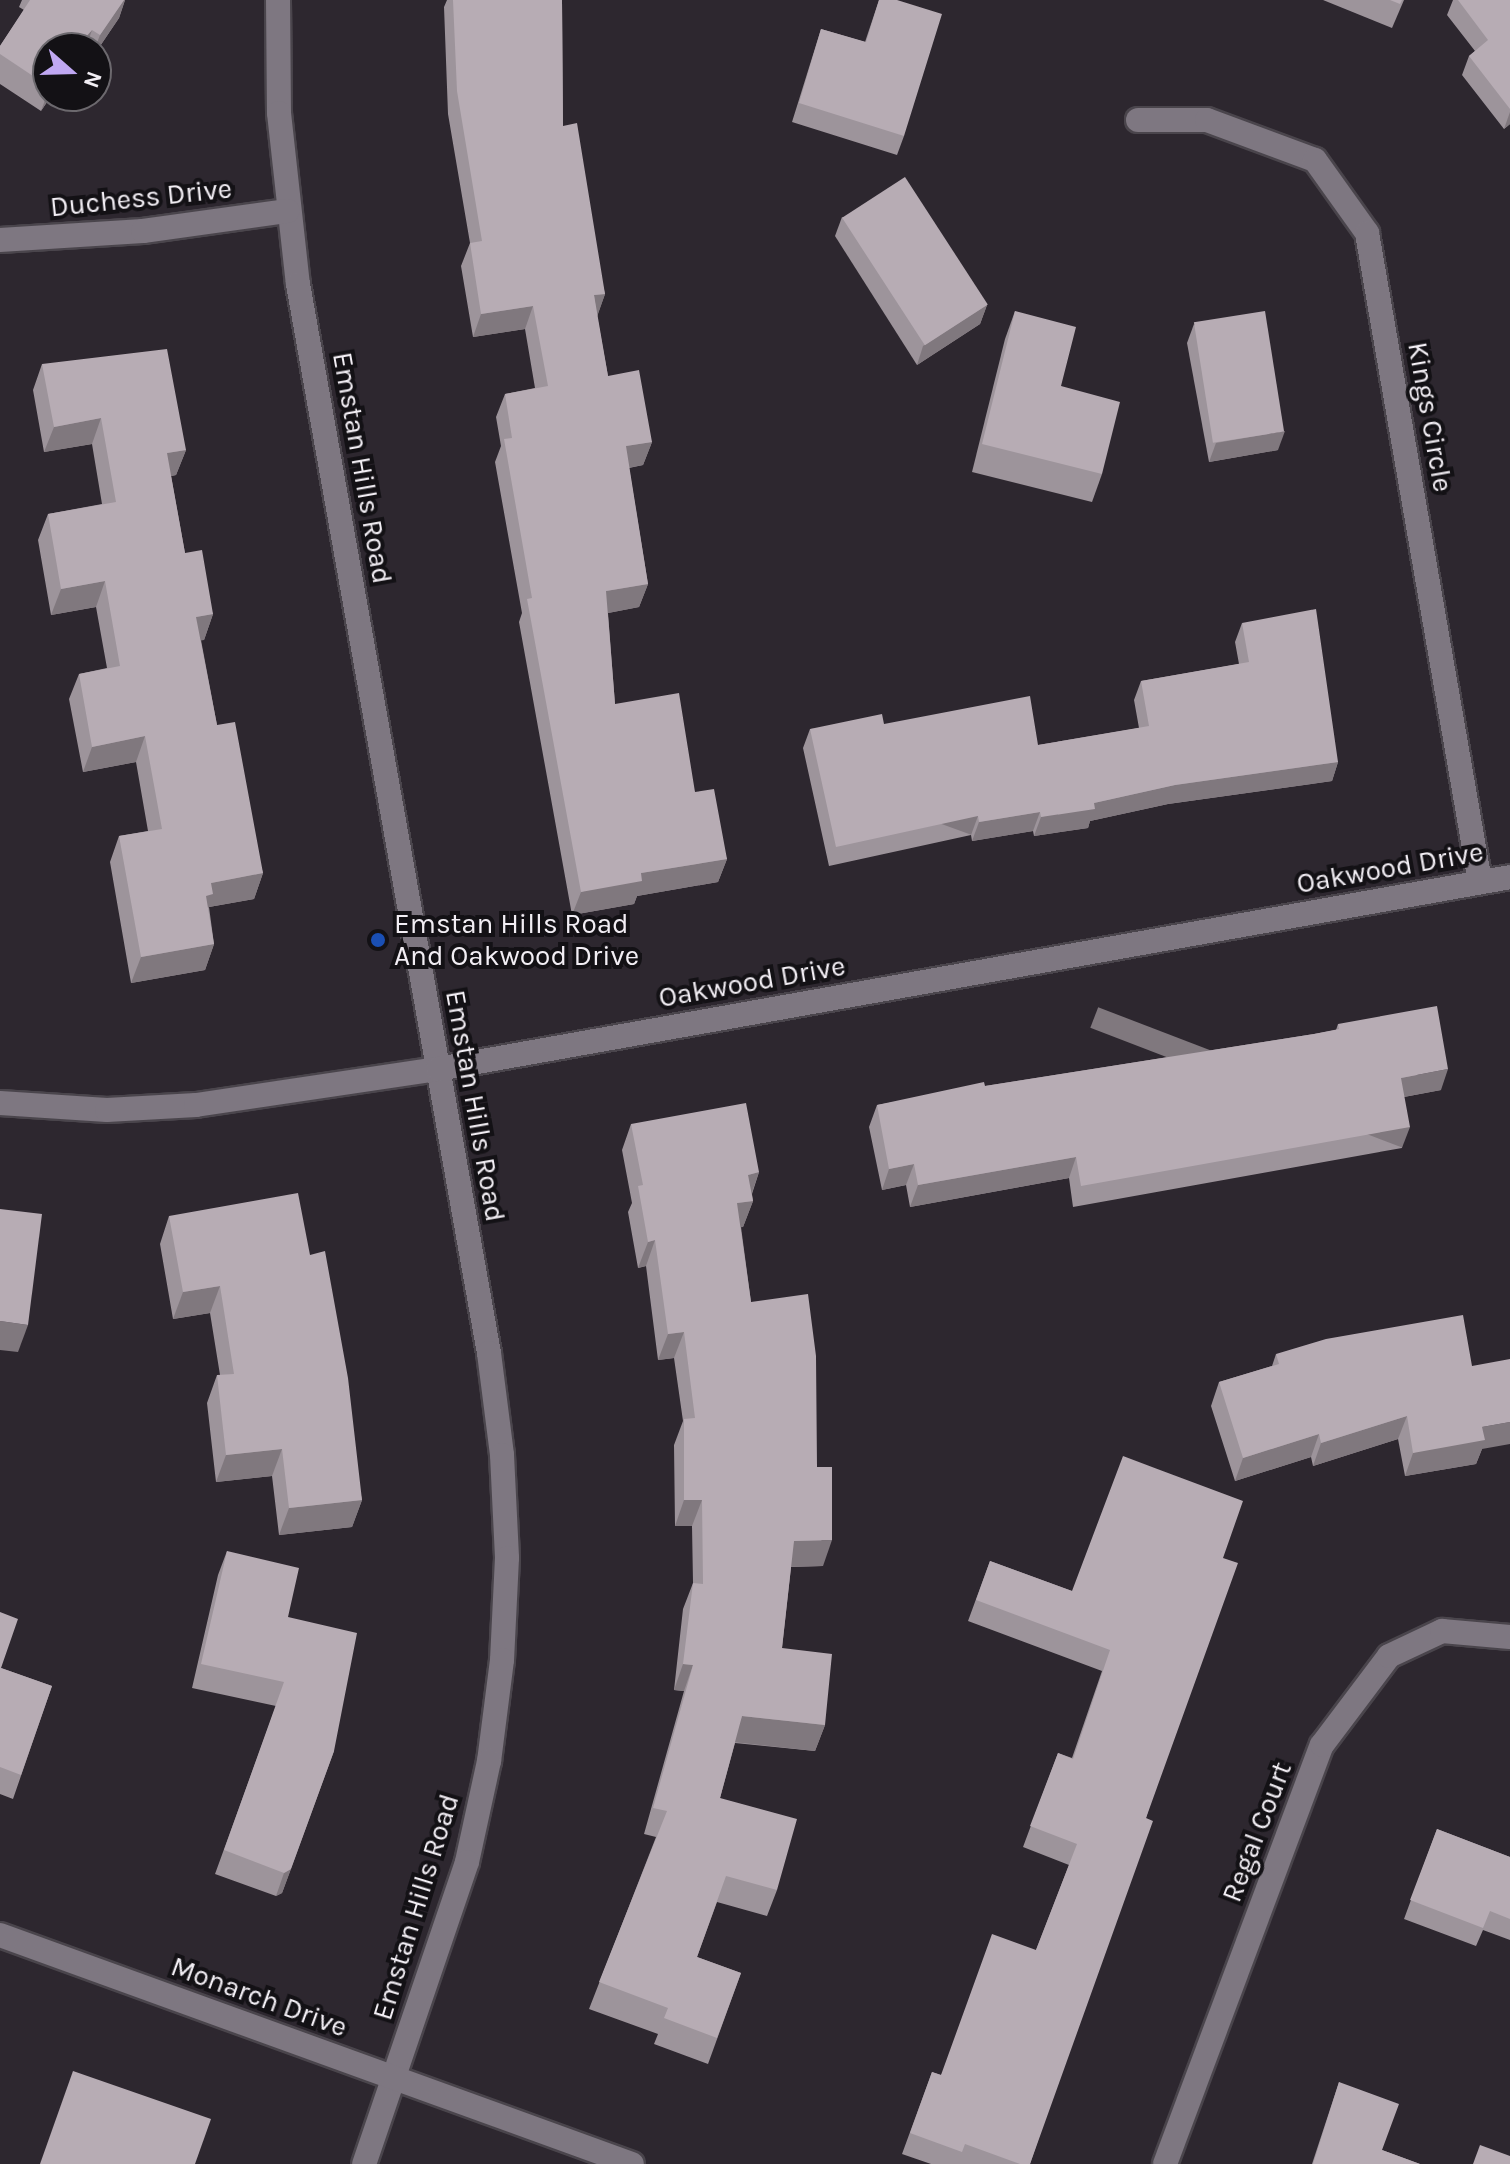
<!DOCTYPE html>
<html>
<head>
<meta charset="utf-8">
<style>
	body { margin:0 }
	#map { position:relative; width:1510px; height:2164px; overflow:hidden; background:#2d272f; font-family:Karla,sans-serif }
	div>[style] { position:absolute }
	.roads { filter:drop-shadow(2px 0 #4a454c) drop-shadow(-2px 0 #4a454c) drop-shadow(0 2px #4a454c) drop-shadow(0 -2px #4a454c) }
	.minor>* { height:24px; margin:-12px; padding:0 12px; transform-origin:12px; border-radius:12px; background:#7e7781 }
	.wall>* { inset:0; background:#9d949b }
	.shaded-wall>* { inset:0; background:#80787e; transform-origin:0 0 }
	.building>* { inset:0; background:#b7acb4; transform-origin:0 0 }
	.dots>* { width:22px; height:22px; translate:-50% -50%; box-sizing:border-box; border:4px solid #131115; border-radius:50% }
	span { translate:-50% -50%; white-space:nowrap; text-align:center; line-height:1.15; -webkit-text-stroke:8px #131115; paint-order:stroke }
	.street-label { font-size:28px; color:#f2eef4 }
	.poi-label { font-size:28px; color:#f2eef4 }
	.left { translate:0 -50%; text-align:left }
	.north { position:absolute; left:32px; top:32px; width:80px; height:80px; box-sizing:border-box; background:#131115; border:2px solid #6c696e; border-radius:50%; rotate:110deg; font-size:22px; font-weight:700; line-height:32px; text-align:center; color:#f2eef4 }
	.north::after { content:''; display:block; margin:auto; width:28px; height:36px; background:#c0a8f3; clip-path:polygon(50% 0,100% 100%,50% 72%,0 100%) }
</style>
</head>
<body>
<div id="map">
	<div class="roads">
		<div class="minor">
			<div style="left:278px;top:0;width:113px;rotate:89.5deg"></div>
			<div style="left:279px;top:113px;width:172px;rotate:83.7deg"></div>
			<div style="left:298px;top:284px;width:1086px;rotate:79.87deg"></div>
			<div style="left:489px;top:1353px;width:103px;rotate:82.7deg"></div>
			<div style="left:502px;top:1455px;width:103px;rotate:87.2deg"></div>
			<div style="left:507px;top:1558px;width:102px;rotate:92.8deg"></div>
			<div style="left:502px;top:1660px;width:102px;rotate:97.3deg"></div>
			<div style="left:489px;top:1761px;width:103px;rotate:102.3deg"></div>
			<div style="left:467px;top:1862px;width:319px;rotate:108.8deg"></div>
			<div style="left:1138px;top:120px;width:69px"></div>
			<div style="left:1207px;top:120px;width:115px;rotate:20.3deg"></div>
			<div style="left:1315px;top:160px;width:90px;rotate:54.5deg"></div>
			<div style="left:1367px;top:233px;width:659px;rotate:80.12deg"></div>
			<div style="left:0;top:240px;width:143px;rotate:-3.6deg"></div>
			<div style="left:143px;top:231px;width:146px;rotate:-7.9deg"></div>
			<div style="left:0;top:1103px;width:107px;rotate:3.7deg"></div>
			<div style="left:107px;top:1110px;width:89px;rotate:-3.2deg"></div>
			<div style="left:196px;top:1105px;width:245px;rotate:-8.5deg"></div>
			<div style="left:438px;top:1069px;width:1089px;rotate:-10.15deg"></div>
			<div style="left:0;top:1935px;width:672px;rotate:19.92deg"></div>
			<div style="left:1165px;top:2164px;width:447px;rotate:-69.5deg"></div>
			<div style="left:1322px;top:1745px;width:111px;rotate:-53deg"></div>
			<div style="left:1389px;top:1656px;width:59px;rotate:-25.3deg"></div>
			<div style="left:1442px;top:1631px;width:68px;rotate:5deg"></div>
		</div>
	</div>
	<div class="wall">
		<div style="clip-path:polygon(22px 0,125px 0,119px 18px,96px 52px,96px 48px,48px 48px,48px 96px,51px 96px,41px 111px,0 84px,0 46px,24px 10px,19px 7px)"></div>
		<div style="clip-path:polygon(447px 0,562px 0,563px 126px,605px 294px,597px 316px,608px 376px,652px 442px,643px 465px,629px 468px,648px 584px,639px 607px,608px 613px,615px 704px,695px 792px,727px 859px,718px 882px,637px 896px,634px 904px,572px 915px,519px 622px,522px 613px,495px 462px,501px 446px,496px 417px,505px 394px,535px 388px,525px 329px,473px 337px,461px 266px,470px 243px,448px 114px,444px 7px)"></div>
		<div style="clip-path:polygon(879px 0,904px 136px,897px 155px,792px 122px,821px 29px,865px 42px)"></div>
		<div style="clip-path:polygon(1323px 0,1404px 0,1392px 28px)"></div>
		<div style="clip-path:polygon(1453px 0,1510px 0,1510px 124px,1504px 129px,1462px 75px,1469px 56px,1475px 51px,1447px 15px)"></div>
		<div style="clip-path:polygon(842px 217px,987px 305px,980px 324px,917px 365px,835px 236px)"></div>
		<div style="clip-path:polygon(1015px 311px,1061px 386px,1102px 474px,1092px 502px,972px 472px,1005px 339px)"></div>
		<div style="clip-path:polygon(1194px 324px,1278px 450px,1209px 462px,1187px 343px)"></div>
		<div style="clip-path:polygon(42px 364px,186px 450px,176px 475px,171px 476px,185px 553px,213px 614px,204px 640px,201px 640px,217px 725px,263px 873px,254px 899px,209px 907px,214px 944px,205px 970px,131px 983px,110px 862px,119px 836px,148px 831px,136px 762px,83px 772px,69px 699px,79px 674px,107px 668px,96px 607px,51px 615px,38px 540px,48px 514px,102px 504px,92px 444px,44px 452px,33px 390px)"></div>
		<div style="clip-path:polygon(1242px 623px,1338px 762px,1332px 781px,1168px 804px,1090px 821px,1088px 828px,1034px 836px,1033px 831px,972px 841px,971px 835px,829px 866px,803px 748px,810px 729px,884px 724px,1038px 745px,1139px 728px,1134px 700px,1141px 681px,1239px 664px,1235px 642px)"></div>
		<div style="clip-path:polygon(1338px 1024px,1441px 1090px,1404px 1097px,1402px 1148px,1073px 1207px,1069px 1178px,910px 1207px,906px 1185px,882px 1190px,869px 1127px,877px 1105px,985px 1086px,1314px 1034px,1336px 1030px)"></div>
		<div style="clip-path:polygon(631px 1124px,759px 1172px,752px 1194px,753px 1201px,743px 1227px,741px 1227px,751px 1302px,817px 1467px,823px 1566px,791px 1567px,782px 1648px,825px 1725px,815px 1751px,735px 1743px,720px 1798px,777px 1890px,767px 1916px,717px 1902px,697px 1957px,741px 1973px,708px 2064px,654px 2044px,658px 2034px,589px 2009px,656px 1837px,644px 1834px,684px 1691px,674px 1690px,683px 1609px,693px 1583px,692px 1526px,675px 1526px,674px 1445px,683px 1421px,674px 1358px,658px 1360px,646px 1266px,638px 1268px,628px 1212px,632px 1203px,622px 1150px)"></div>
		<div style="clip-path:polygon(169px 1216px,310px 1255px,362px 1500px,352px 1527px,279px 1535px,272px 1476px,216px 1482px,207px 1403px,217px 1375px,220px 1375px,210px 1313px,173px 1319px,160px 1244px)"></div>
		<div style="clip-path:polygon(1276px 1354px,1482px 1449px,1476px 1464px,1405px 1476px,1398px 1439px,1313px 1466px,1311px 1457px,1235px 1481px,1211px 1406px,1219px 1382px,1272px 1366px)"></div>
		<div style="clip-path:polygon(227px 1551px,288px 1617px,334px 1751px,282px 1893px,276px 1896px,215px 1874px,276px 1706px,192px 1688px,218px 1575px)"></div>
		<div style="clip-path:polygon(1223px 1558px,1146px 1818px,1030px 2164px,931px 2164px,902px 2154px,932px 2072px,941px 2075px,1036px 1950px,1069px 1865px,1023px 1847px,1058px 1753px,1072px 1758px,1102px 1671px,968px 1621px,990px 1561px,1072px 1591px)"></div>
		<div style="clip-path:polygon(0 1612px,1px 1668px,52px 1686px,13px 1799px,0 1794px)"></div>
		<div style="clip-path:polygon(1437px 1829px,1510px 1857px,1510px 1940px,1483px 1930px,1476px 1946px,1404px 1919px)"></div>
		<div style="clip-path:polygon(1339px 2082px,1382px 2150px,1420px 2164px,1312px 2164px)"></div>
	</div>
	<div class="shaded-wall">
		<div style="clip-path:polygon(124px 0,125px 0,119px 18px,96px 52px,95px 48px,100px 35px)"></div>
		<div style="clip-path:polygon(92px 30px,86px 48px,76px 48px)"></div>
		<div style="clip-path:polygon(48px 92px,48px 96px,51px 96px,41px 111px)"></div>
		<div style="clip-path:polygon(1510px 112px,1510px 124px,1504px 129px)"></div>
		<div style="clip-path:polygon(605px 294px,597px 317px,594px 295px)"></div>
		<div style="clip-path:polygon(987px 305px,980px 324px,917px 365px,923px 346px)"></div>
		<div style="clip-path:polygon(533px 306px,525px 329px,473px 337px,481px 314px)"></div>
		<div style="clip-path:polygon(101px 418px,92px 444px,44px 452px,54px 427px)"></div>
		<div style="clip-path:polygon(1285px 431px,1278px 450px,1209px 462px,1216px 443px)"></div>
		<div style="clip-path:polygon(652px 442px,643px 465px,617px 470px,626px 446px)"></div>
		<div style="clip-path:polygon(186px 450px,176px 475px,158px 479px,167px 453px)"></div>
		<div style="clip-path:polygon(105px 581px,96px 607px,51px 615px,61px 589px)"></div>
		<div style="clip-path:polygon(648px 584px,639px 607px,598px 615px,606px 591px)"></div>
		<div style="clip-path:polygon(213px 614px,204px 640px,187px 643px,196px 617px)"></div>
		<div style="clip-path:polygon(145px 736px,136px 762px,83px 772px,92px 747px)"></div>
		<div style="clip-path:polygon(1338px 762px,1332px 781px,1168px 804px,1090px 821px,1088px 828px,1034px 836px,1041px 817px,1094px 803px,1175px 785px)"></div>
		<div style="clip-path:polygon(1040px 812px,1033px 831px,972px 841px,979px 822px)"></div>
		<div style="left:978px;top:816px;width:20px;height:145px;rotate:110deg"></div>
		<div style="clip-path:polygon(727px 859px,718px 882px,637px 896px,634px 904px,572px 915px,581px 892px,641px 873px)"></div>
		<div style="clip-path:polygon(263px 873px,254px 899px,209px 907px,197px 921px,211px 883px)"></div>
		<div style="clip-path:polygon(214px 944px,205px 970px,131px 983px,141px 957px)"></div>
		<div style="clip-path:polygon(1448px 1069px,1441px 1090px,1393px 1099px,1401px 1078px)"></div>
		<div style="left:1410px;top:1127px;width:22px;height:334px;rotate:111deg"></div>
		<div style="clip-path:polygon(1076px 1157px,1069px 1178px,910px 1207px,918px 1185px)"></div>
		<div style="clip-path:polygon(914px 1164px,906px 1185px,882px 1190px,889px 1169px)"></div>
		<div style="clip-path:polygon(759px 1172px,750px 1198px,748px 1175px)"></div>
		<div style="clip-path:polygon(753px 1201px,743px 1227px,728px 1229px,737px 1203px)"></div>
		<div style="clip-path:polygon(655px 1240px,646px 1266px,638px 1268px,648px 1242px)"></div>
		<div style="clip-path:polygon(220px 1286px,210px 1313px,173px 1319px,183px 1292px)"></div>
		<div style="clip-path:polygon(0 1321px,28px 1325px,18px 1352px,0 1350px)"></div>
		<div style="clip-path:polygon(684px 1332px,674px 1358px,658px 1360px,668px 1334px)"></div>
		<div style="clip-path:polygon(1407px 1416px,1398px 1439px,1313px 1466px,1321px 1443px)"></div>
		<div style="clip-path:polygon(1510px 1422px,1510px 1444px,1482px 1449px,1476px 1464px,1405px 1476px,1413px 1453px,1482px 1427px)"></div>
		<div style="clip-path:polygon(1319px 1434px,1311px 1457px,1235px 1481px,1243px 1458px)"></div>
		<div style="clip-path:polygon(282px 1449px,272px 1476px,216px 1482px,226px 1455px)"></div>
		<div style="clip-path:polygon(362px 1500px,352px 1527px,279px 1535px,289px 1508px)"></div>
		<div style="clip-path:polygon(684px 1500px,702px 1500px,692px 1526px,675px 1526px)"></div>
		<div style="clip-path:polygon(832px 1540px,823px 1566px,784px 1567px,794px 1541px)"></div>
		<div style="clip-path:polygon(683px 1664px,693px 1665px,684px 1691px,674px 1690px)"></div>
		<div style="clip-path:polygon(742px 1716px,825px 1725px,815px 1751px,733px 1742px)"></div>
		<div style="clip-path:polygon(291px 1869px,282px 1893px,276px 1896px,284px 1873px)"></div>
	</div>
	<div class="building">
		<div style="clip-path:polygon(30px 0,124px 0,100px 35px,92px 30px,76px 48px,48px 48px,48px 86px,0 54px,0 46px)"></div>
		<div style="clip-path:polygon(453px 0,562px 0,563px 126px,577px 123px,605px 294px,594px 295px,608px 376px,639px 370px,652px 442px,626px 446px,648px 584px,606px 591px,615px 704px,679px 693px,695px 792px,714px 789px,727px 859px,641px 873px,642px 881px,581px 892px,527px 599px,532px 598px,504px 439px,512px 438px,505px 394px,548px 386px,533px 306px,481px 314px,470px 243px,482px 241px,457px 91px)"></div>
		<div style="clip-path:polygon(879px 0,897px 0,942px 14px,904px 136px,799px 103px,821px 29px,866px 42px)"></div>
		<div style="clip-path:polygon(1390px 0,1402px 0,1400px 4px)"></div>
		<div style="clip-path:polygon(1458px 0,1510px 0,1510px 109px,1469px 56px,1488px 40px)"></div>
		<div style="left:905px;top:177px;width:152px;height:75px;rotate:57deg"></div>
		<div style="clip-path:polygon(1015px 311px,1076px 327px,1061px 386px,1120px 402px,1102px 474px,982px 444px)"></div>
		<div style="left:1265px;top:311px;width:122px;height:72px;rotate:81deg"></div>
		<div style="clip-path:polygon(167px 349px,186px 450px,167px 453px,185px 553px,202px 550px,213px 614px,196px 617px,217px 725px,235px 722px,263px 873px,211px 883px,213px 894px,206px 896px,214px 944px,141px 957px,119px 836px,162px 829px,145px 736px,92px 747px,79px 674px,120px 666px,105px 581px,61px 589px,48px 514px,116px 502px,101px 418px,54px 427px,42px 364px)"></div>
		<div style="clip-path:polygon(1316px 609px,1338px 762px,1175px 785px,1094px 803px,1095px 809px,1041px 817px,1040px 812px,979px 822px,978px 816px,836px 847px,810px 729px,882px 714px,884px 724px,1030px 696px,1038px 745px,1149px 726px,1141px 681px,1249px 662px,1242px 623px)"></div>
		<div style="clip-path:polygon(1437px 1006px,1448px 1069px,1401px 1078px,1410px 1127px,1081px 1186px,1076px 1157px,918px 1185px,914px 1164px,889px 1169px,877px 1105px,984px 1082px,985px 1086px,1314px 1034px,1339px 1029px,1338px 1024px)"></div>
		<div style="clip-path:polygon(746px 1103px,759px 1172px,748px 1175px,753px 1201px,737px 1203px,751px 1302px,808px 1294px,816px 1356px,817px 1467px,832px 1467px,832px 1540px,794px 1541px,782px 1648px,832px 1654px,825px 1725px,742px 1716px,720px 1798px,797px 1819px,777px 1890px,726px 1876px,697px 1957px,741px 1973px,717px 2038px,664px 2018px,668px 2008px,599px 1982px,667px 1811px,653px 1808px,693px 1665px,683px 1664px,693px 1583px,703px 1584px,702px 1500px,684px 1500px,684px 1419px,695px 1418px,684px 1332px,668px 1334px,655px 1240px,648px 1242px,638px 1186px,643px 1185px,631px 1124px)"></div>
		<div style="clip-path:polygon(298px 1193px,310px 1255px,325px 1251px,348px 1378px,362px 1500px,289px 1508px,282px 1449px,226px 1455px,217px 1375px,234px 1374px,220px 1286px,183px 1292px,169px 1216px)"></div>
		<div style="clip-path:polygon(0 1209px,42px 1214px,28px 1325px,0 1321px)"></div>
		<div style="clip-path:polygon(1463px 1315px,1472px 1366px,1510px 1359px,1510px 1422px,1482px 1427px,1485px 1440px,1413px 1453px,1407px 1416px,1321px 1443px,1319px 1434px,1243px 1458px,1219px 1382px,1279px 1364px,1276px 1354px,1326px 1339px)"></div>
		<div style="clip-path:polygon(1123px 1456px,1243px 1501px,1223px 1558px,1238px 1563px,1146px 1818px,1153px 1821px,1030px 2164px,1020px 2164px,965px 2144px,962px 2152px,910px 2133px,932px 2072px,941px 2075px,992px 1934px,1036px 1950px,1077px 1844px,1030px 1826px,1058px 1753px,1073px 1759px,1110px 1650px,976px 1600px,990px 1561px,1072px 1591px)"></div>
		<div style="clip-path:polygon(227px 1551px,299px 1568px,288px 1617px,357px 1633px,334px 1751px,291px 1869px,284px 1873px,224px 1850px,284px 1682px,201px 1664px)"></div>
		<div style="clip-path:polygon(0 1612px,18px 1619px,1px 1668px,52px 1686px,21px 1775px,0 1767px)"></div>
		<div style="clip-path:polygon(1437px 1829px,1510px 1857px,1510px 1919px,1490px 1911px,1483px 1928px,1410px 1900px)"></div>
		<div style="clip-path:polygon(73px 2071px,211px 2119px,195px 2164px,40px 2164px)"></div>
		<div style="clip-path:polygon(1339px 2082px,1399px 2104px,1382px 2150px,1420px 2164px,1313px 2164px)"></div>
		<div style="clip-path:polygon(1480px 2145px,1510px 2156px,1510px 2164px,1473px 2164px)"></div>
	</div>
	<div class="dots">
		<div style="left:378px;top:940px;background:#1a4fb4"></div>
	</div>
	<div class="street-label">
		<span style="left:141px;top:198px;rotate:-6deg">Duchess Drive</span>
		<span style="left:1430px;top:417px;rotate:80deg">Kings Circle</span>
		<span style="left:362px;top:468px;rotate:80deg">Emstan Hills Road</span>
		<span style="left:1390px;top:868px;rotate:-10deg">Oakwood Drive</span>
		<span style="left:752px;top:982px;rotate:-10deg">Oakwood Drive</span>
		<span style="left:475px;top:1106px;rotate:80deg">Emstan Hills Road</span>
		<span style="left:1257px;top:1832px;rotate:-69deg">Regal Court</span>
		<span style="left:416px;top:1907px;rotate:-73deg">Emstan Hills Road</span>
		<span style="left:259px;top:1997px;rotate:20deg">Monarch Drive</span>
	</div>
	<div class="poi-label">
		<span class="left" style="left:394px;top:940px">Emstan Hills Road<br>And Oakwood Drive</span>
	</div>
	<div class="north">N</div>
</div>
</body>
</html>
